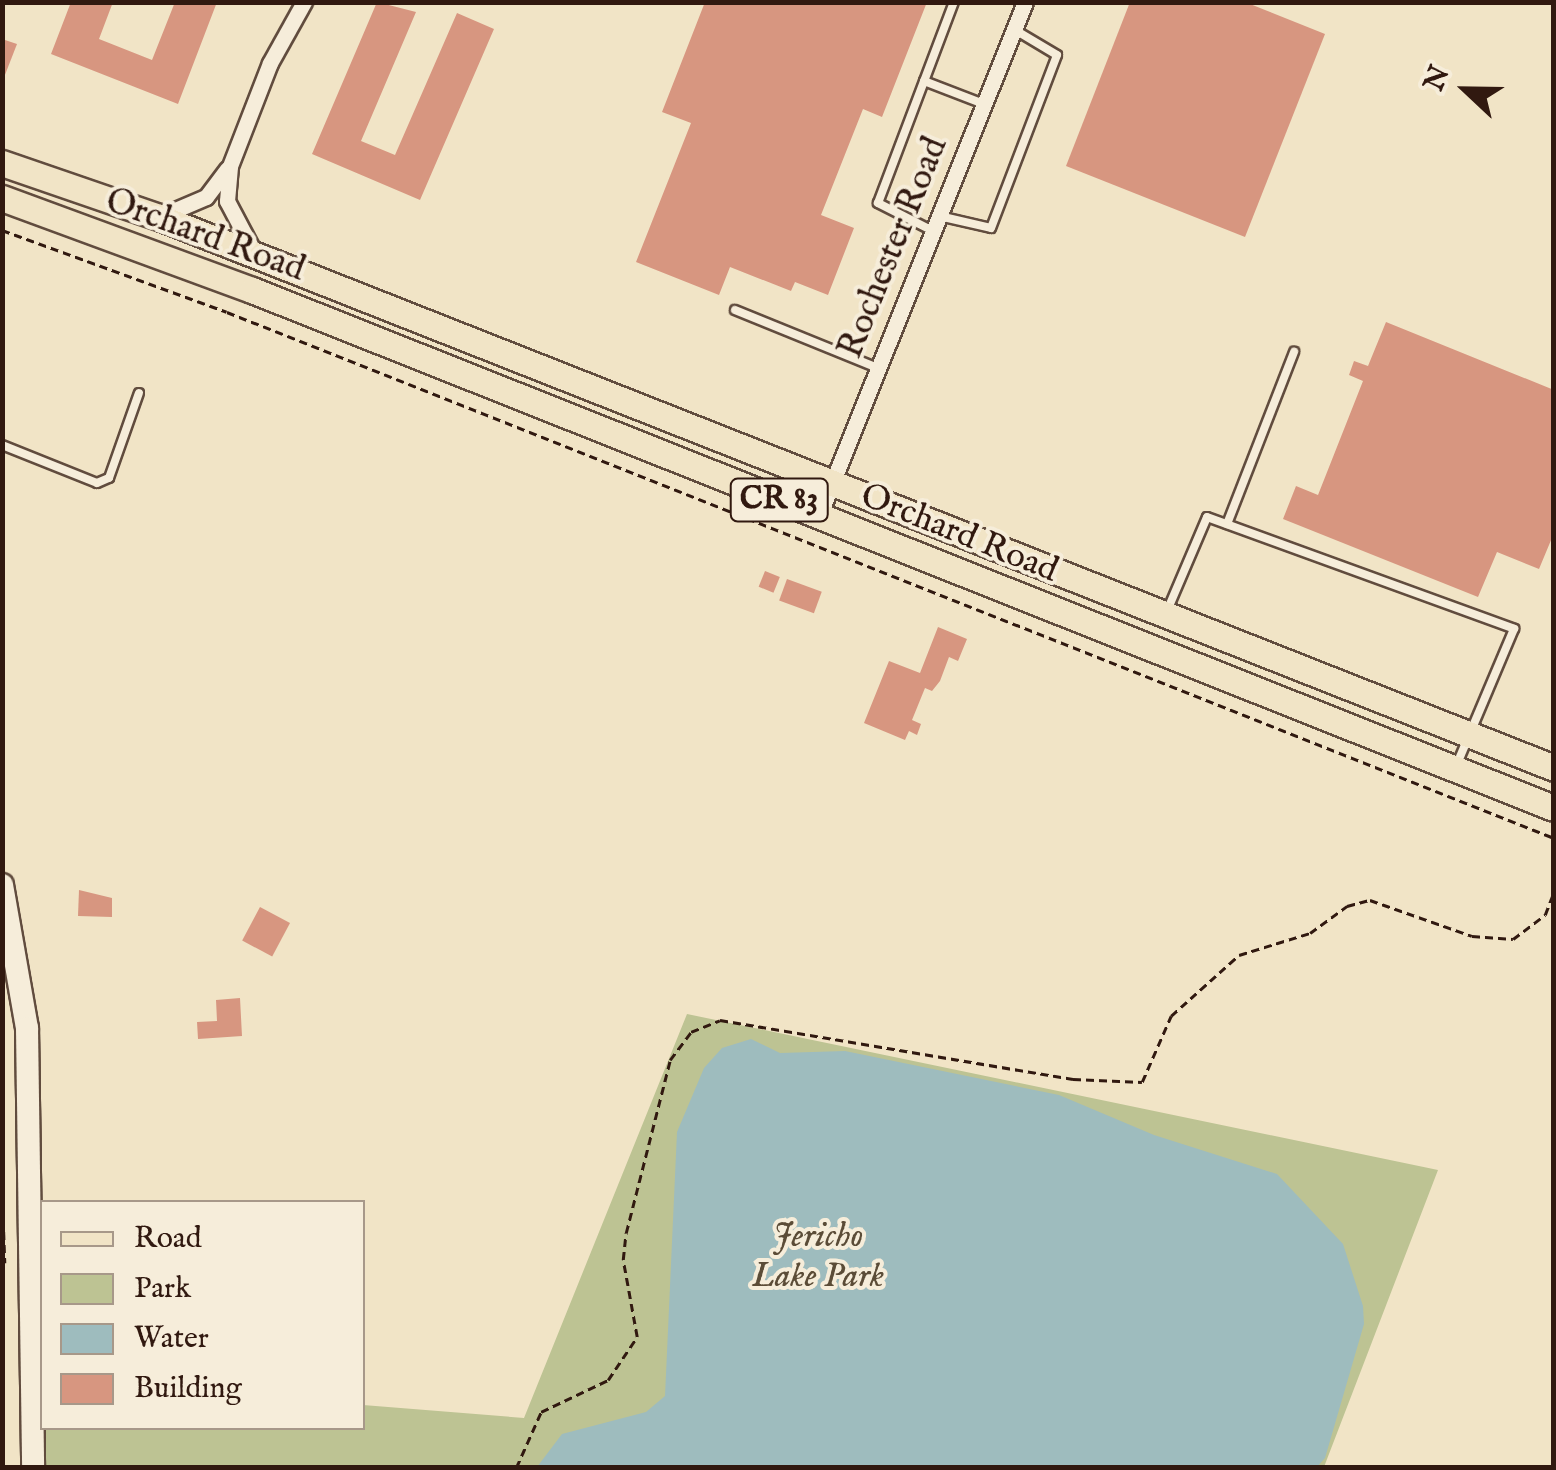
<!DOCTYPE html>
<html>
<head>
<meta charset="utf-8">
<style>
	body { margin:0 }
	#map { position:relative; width:1556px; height:1470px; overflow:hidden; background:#f1e4c6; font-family:"IM FELL English",serif }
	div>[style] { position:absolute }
	.green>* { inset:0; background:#bdc393 }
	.water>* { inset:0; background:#9ebcbe }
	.building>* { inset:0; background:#d79680; transform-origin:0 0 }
	.path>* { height:2.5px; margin-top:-1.25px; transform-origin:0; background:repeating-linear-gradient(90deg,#311910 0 8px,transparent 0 13px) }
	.roads { filter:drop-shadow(2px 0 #614c3e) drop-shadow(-2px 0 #614c3e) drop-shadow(0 2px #614c3e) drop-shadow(0 -2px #614c3e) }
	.service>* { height:8px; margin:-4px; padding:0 4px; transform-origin:4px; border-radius:4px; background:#f6edda }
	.minor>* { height:15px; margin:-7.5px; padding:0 7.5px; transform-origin:7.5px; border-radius:7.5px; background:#f6edda }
	.secondary>* { height:22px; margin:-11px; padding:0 11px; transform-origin:11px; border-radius:11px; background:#f6edda }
	.primary>* { height:25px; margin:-12.5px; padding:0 12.5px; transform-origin:12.5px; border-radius:12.5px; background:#f1e4c6 }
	span { translate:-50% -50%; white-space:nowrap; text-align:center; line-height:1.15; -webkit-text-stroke:8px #f6edda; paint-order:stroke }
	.shield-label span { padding:2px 8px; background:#f6edda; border:2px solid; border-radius:8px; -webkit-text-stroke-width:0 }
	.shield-label { font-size:32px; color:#311910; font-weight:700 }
	.street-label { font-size:35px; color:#311910 }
	.park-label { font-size:35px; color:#5b4c37; font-style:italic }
	.frame { position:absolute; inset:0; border:5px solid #311910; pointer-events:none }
	.legend { position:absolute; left:40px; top:1200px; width:325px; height:230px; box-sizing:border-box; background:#f6edda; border:2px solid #a79889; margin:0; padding:12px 18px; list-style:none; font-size:30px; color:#311910 }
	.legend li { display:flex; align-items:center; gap:20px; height:50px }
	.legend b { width:50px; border:2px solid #a79889 }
	.north { position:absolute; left:1416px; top:40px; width:100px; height:100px; -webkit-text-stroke:8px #f6edda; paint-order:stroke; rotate:292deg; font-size:28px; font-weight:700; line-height:40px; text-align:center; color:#311910 }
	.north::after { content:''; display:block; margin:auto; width:35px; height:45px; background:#311910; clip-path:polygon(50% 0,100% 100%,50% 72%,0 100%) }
</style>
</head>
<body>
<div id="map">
	<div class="green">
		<div style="clip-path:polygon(687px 1014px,1438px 1170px,1324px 1467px,33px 1467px,42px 1428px,362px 1428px,363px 1405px,524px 1418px)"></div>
	</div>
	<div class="water">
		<div style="clip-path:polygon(751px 1039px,780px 1053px,845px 1051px,1059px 1095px,1154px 1135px,1277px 1174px,1343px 1244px,1363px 1306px,1364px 1324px,1325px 1458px,1316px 1468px,537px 1467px,562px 1434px,646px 1412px,665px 1396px,677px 1132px,704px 1068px,722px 1048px)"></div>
	</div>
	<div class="building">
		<div style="clip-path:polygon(71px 2px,113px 2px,99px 39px,152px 60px,175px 2px,217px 2px,178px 104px,51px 54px)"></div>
		<div style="clip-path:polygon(377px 2px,416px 12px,361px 141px,395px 155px,457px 13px,494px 29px,420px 200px,312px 154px)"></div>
		<div style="clip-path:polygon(705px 2px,927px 2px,882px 117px,863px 109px,821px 215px,854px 228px,828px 295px,795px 282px,791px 291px,730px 267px,719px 295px,636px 262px,691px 123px,662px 112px)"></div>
		<div style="clip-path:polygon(1130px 2px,1245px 2px,1325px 34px,1245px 237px,1066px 166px)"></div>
		<div style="clip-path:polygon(2px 39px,17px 44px,3px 80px,2px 80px)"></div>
		<div style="clip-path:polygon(1386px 322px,1554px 390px,1554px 533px,1539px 569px,1497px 552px,1478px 597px,1283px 519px,1296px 486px,1318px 495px,1363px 381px,1349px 375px,1354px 361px,1368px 366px)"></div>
		<div style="left:765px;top:571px;width:16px;height:17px;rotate:22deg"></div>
		<div style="left:787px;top:579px;width:37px;height:23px;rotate:20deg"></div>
		<div style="clip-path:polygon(938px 627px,967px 639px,958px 661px,949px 657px,940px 681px,932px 691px,925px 688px,912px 720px,921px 724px,917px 735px,909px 731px,905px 740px,864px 723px,889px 661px,920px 673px)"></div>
		<div style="clip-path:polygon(79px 890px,112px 898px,112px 917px,78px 916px)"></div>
		<div style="left:260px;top:907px;width:34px;height:38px;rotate:28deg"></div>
		<div style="clip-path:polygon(240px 998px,242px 1036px,198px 1039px,197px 1022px,217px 1021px,216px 1000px)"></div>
	</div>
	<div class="path">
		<div style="left:2px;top:230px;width:239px;rotate:20deg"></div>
		<div style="left:227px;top:312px;width:1427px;rotate:21.62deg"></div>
		<div style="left:2px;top:1180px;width:83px;rotate:87.9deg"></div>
		<div style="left:516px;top:1468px;width:61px;rotate:-65.9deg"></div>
		<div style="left:541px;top:1412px;width:74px;rotate:-25.5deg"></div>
		<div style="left:608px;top:1380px;width:52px;rotate:-56deg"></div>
		<div style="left:637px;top:1337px;width:78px;rotate:-100.3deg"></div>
		<div style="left:623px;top:1260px;width:27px;rotate:-84deg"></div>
		<div style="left:626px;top:1233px;width:179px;rotate:-75.7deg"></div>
		<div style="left:670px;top:1060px;width:35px;rotate:-53deg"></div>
		<div style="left:691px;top:1032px;width:31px;rotate:-22deg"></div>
		<div style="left:720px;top:1020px;width:358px;rotate:9.5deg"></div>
		<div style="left:1073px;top:1079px;width:69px;rotate:2.5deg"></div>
		<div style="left:1142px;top:1082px;width:72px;rotate:-66.3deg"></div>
		<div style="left:1171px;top:1016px;width:91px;rotate:-41.9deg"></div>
		<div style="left:1239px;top:955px;width:74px;rotate:-17.2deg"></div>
		<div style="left:1310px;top:933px;width:46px;rotate:-36.1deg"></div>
		<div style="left:1347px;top:906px;width:24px;rotate:-15deg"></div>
		<div style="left:1370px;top:900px;width:108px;rotate:19.4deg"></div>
		<div style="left:1472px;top:936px;width:41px;rotate:4.2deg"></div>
		<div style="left:1513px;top:939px;width:40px;rotate:-37deg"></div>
		<div style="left:1545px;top:915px;width:25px;rotate:-69deg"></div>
	</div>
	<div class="roads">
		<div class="service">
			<div style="left:924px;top:81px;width:64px;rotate:21deg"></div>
			<div style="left:939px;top:216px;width:53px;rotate:13deg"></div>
			<div style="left:991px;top:228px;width:185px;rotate:-69.1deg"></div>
			<div style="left:1057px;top:55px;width:49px;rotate:-149.2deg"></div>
			<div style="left:933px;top:231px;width:62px;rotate:-153deg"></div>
			<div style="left:878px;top:203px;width:215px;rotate:-69.3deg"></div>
			<div style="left:735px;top:310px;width:154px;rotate:22.1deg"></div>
			<div style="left:2px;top:445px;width:102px;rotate:21.8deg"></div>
			<div style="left:97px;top:483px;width:13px;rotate:-23deg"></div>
			<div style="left:109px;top:478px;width:90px;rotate:-70.6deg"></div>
			<div style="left:1227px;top:524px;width:185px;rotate:-68.7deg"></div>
			<div style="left:1167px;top:611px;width:102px;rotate:-66.9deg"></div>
			<div style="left:1207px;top:517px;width:327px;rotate:20deg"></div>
			<div style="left:1514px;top:629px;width:147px;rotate:112.9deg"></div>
		</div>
		<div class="minor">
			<div style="left:159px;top:217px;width:51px;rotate:-23.1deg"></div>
			<div style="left:206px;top:197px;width:35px;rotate:-53deg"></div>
			<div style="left:255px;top:254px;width:60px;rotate:-117.8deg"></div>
			<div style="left:227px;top:201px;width:35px;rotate:-85deg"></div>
			<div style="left:230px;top:166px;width:110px;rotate:-68.8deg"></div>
			<div style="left:270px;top:63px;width:70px;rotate:-60.9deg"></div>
			<div style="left:819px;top:516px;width:554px;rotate:-68.16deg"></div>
		</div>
		<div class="secondary">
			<div style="left:2px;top:885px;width:145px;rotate:80.1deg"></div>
			<div style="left:27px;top:1028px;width:440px;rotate:89.2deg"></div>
		</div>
		<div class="primary">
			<div style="left:2px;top:163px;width:166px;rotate:19deg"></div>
			<div style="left:159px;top:217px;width:1500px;rotate:21.55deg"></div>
			<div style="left:2px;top:198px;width:266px;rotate:20.2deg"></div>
			<div style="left:252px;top:290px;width:1401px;rotate:21.7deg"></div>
		</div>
	</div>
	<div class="shield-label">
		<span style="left:779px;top:500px">CR 83</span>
	</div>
	<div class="street-label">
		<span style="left:205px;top:236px;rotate:20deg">Orchard Road</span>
		<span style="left:894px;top:248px;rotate:-68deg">Rochester Road</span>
		<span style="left:959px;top:534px;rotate:22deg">Orchard Road</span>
	</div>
	<div class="park-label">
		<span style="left:818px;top:1257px">Jericho<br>Lake Park</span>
	</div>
	<div class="frame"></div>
	<ul class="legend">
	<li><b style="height:12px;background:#f1e4c6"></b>Road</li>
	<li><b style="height:28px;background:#bdc393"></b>Park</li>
	<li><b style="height:28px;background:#9ebcbe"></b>Water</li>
	<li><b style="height:28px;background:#d79680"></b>Building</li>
	</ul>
	<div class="north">N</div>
</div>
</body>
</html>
